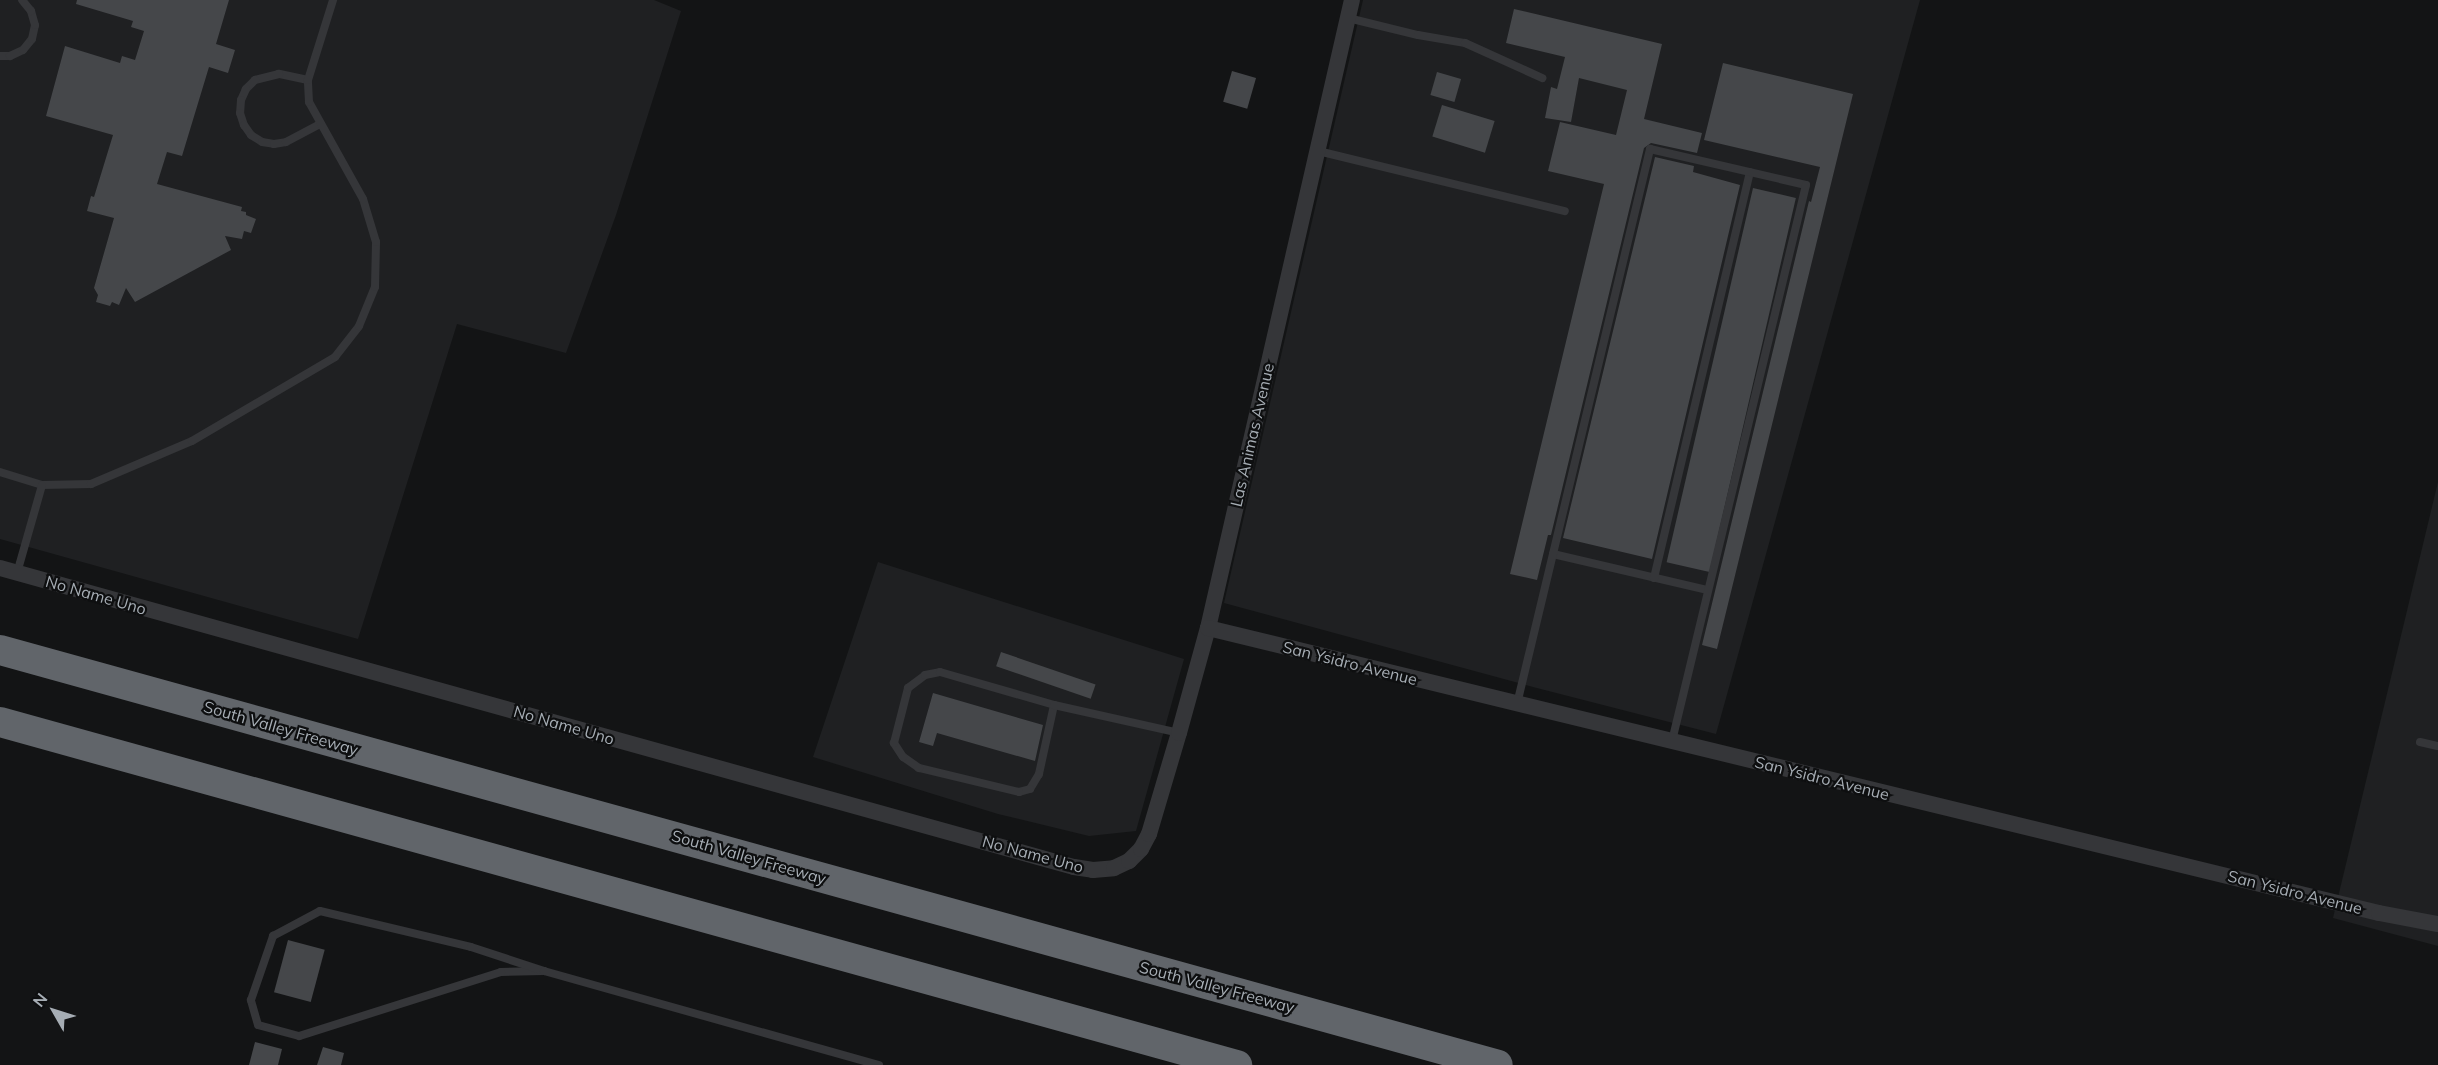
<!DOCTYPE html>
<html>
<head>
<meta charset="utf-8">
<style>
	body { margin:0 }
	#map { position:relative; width:2438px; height:1065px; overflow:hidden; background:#131415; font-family:Mulish,sans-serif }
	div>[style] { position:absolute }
	.built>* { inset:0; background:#1f2022 }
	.building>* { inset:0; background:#45474a; transform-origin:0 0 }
	.service>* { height:8px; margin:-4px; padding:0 4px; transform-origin:4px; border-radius:4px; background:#353639 }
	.minor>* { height:16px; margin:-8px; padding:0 8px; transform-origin:8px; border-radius:8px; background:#353639 }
	.motorway>* { height:30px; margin:-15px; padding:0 15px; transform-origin:15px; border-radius:15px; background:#61656a }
	span { translate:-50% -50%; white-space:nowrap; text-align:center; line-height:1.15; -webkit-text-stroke:4.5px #0e0f10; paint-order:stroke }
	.street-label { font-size:16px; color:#a6adb4 }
	.north { position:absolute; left:24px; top:981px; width:60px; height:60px; -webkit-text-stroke:4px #0e0f10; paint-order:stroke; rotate:309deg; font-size:16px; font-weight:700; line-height:24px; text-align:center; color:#a6adb4 }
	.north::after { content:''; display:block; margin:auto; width:21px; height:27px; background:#a6adb4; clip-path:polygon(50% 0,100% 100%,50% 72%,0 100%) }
</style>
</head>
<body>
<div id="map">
	<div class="built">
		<div style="clip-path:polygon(0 0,654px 0,681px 11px,616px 215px,566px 353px,457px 324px,358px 639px,0 539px)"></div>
		<div style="clip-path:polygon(1363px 0,1920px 0,1716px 734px,1533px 687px,1224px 603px)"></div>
		<div style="clip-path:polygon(2438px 482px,2438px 946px,2333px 918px)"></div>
		<div style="clip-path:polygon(878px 562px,1184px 659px,1136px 831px,1089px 836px,998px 814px,813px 757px)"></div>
	</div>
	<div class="building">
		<div style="clip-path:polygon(77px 0,229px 0,216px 44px,235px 50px,228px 73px,209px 67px,182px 156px,167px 152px,157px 184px,242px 207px,241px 211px,246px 212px,246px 215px,256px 219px,251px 233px,244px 231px,242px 239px,225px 236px,231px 250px,135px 302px,126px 288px,119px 305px,112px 302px,110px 306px,96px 302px,98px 295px,94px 288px,114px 218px,87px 211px,91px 196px,94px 197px,113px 135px,46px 116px,65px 46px,120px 63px,122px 56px,135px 60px,144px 31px,131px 27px,133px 21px,76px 4px)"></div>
		<div style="clip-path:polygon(1514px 9px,1662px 44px,1644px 119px,1702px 133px,1697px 153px,1651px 143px,1644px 148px,1551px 535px,1548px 535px,1537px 580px,1510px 574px,1604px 184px,1548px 171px,1560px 122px,1616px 135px,1627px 90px,1579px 78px,1571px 122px,1545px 118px,1551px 87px,1557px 89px,1565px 57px,1506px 43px)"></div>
		<div style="clip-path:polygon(1723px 63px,1853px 94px,1717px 649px,1702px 645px,1809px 201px,1811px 202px,1820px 167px,1704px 140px)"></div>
		<div style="left:1232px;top:71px;width:25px;height:32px;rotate:16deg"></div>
		<div style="left:1437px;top:72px;width:25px;height:24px;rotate:16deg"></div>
		<div style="left:1442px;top:105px;width:55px;height:33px;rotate:17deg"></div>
		<div style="clip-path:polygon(1655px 157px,1694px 166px,1693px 172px,1740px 185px,1652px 559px,1563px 538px)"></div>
		<div style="left:1753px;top:188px;width:44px;height:384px;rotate:13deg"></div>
		<div style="left:1001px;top:652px;width:100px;height:15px;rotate:19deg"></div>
		<div style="clip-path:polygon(933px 693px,1043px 725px,1035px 761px,937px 733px,933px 746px,919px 742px)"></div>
		<div style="left:288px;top:940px;width:38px;height:54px;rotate:15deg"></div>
		<div style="clip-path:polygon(255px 1042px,282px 1049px,278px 1065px,249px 1065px)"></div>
		<div style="clip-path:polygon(323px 1047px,344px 1053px,341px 1065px,317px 1065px)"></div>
	</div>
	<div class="service">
		<div style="left:1348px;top:18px;width:72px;rotate:13.7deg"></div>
		<div style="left:1418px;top:35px;width:48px;rotate:9.7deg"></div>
		<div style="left:1465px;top:43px;width:85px;rotate:24.4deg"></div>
		<div style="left:0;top:56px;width:10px"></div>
		<div style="left:10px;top:56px;width:14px;rotate:-25deg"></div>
		<div style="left:23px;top:50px;width:14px;rotate:-51deg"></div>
		<div style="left:32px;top:39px;width:14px;rotate:-78deg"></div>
		<div style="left:35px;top:25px;width:15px;rotate:-106deg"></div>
		<div style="left:31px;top:11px;width:14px;rotate:-129deg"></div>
		<div style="left:308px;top:80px;width:30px;rotate:-168deg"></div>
		<div style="left:279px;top:74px;width:25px;rotate:166deg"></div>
		<div style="left:255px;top:80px;width:13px;rotate:135deg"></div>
		<div style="left:246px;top:89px;width:12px;rotate:114deg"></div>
		<div style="left:241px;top:100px;width:13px;rotate:94deg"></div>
		<div style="left:240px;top:113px;width:13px;rotate:72deg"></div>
		<div style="left:244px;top:125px;width:12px;rotate:55deg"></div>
		<div style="left:251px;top:135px;width:13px;rotate:32deg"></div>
		<div style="left:262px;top:142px;width:12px;rotate:9deg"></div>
		<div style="left:274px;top:144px;width:12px;rotate:-9deg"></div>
		<div style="left:286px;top:142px;width:38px;rotate:-28deg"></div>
		<div style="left:1318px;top:151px;width:254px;rotate:13.7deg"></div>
		<div style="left:0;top:472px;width:44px;rotate:17.2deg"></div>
		<div style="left:42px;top:485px;width:49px;rotate:-1.2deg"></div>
		<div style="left:91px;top:484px;width:110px;rotate:-23.1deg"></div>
		<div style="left:192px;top:441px;width:166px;rotate:-30.4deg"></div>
		<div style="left:335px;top:357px;width:39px;rotate:-52deg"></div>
		<div style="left:359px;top:326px;width:42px;rotate:-67.7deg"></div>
		<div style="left:375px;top:287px;width:45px;rotate:-88.7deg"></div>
		<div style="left:376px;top:242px;width:45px;rotate:-106.8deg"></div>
		<div style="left:363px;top:199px;width:111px;rotate:-119.1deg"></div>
		<div style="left:309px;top:102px;width:22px;rotate:-93deg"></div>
		<div style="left:308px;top:80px;width:84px;rotate:-72.6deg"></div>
		<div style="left:1553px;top:554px;width:159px;rotate:13.1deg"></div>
		<div style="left:17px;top:573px;width:91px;rotate:-74.1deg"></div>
		<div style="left:1654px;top:578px;width:417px;rotate:-76.7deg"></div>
		<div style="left:1517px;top:704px;width:571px;rotate:-76.52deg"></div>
		<div style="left:1650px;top:149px;width:160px;rotate:13deg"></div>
		<div style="left:1806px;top:185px;width:572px;rotate:103.55deg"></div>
		<div style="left:1054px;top:705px;width:71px;rotate:102.3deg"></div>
		<div style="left:1039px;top:774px;width:17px;rotate:121deg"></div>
		<div style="left:1030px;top:789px;width:11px;rotate:165deg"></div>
		<div style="left:1019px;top:792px;width:103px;rotate:-166.5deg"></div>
		<div style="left:919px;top:768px;width:19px;rotate:-145deg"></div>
		<div style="left:903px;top:757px;width:17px;rotate:-123deg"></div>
		<div style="left:894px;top:743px;width:57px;rotate:-75.7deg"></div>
		<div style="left:908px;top:688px;width:21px;rotate:-37deg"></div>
		<div style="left:925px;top:675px;width:15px;rotate:-11deg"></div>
		<div style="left:940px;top:672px;width:119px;rotate:16.1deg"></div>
		<div style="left:1054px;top:705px;width:128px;rotate:12.6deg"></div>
		<div style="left:2420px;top:742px;width:18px;rotate:13deg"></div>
		<div style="left:544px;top:971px;width:43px;rotate:178.7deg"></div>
		<div style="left:501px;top:972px;width:212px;rotate:162.4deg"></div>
		<div style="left:299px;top:1036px;width:42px;rotate:-165deg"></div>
		<div style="left:258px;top:1025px;width:26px;rotate:-106deg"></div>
		<div style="left:251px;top:1000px;width:68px;rotate:-71deg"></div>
		<div style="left:273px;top:936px;width:53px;rotate:-28deg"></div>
		<div style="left:320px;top:911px;width:155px;rotate:13.4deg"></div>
		<div style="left:471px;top:947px;width:77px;rotate:18.2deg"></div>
		<div style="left:544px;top:971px;width:348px;rotate:15.7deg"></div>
	</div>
	<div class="minor">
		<div style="left:0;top:568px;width:1115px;rotate:15.56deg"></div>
		<div style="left:1074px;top:867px;width:19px;rotate:9deg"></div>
		<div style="left:1093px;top:870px;width:21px;rotate:-5deg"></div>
		<div style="left:1114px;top:868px;width:17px;rotate:-25deg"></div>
		<div style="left:1129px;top:861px;width:17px;rotate:-45deg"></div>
		<div style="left:1141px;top:849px;width:17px;rotate:-62deg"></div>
		<div style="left:1149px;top:834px;width:105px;rotate:-73.5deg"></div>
		<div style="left:1179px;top:733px;width:109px;rotate:-74.6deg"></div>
		<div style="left:1208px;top:628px;width:644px;rotate:-77.09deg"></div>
		<div style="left:1208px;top:628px;width:1205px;rotate:13.68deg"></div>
		<div style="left:2379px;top:913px;width:60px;rotate:10.6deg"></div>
	</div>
	<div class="motorway">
		<div style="left:0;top:650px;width:1554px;rotate:15.48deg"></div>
		<div style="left:0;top:722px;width:1284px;rotate:15.5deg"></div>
	</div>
	<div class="street-label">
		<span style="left:1252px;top:435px;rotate:-77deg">Las Animas Avenue</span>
		<span style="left:96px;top:595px;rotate:16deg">No Name Uno</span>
		<span style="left:1350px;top:663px;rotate:14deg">San Ysidro Avenue</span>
		<span style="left:564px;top:725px;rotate:16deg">No Name Uno</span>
		<span style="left:281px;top:728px;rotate:16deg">South Valley Freeway</span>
		<span style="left:1822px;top:778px;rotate:14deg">San Ysidro Avenue</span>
		<span style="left:1033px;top:854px;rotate:15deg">No Name Uno</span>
		<span style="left:749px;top:857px;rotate:16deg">South Valley Freeway</span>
		<span style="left:2295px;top:892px;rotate:14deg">San Ysidro Avenue</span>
		<span style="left:1217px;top:987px;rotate:15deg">South Valley Freeway</span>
	</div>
	<div class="north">N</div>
</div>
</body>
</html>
